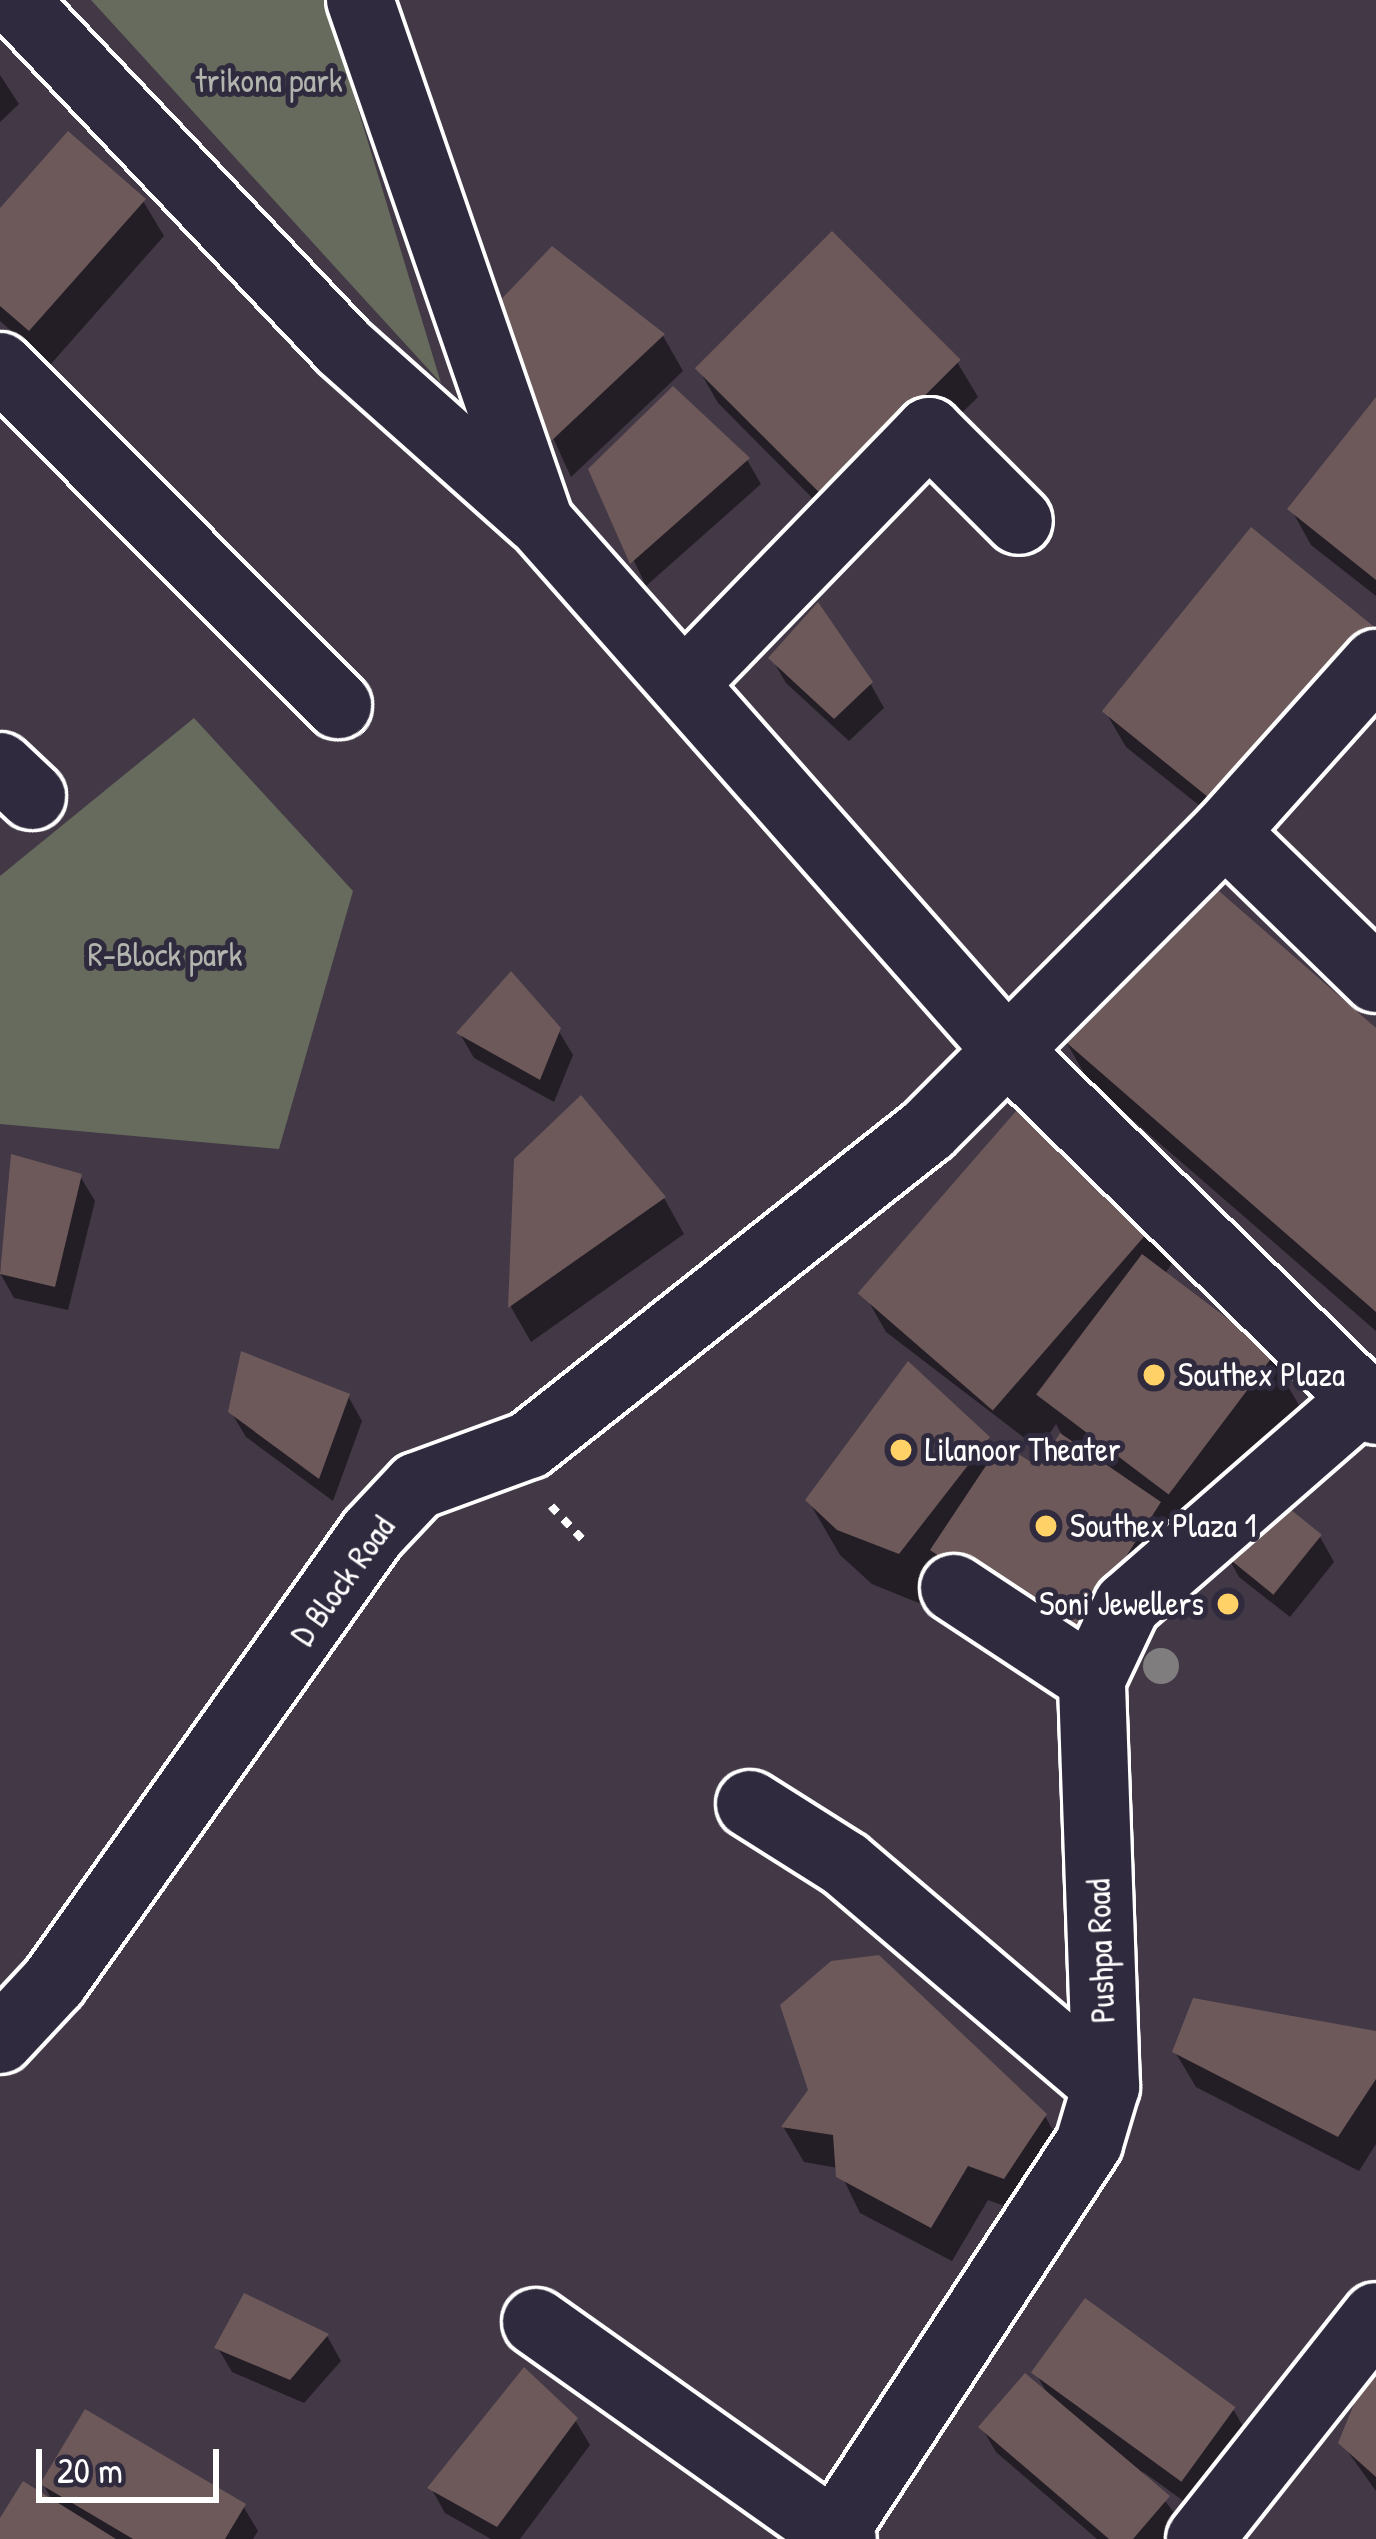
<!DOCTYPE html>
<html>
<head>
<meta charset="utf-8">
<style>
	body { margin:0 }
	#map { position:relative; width:1376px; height:2539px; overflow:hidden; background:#423846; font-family:"Patrick Hand",sans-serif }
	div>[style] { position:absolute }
	.green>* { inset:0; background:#666b5d }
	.shadow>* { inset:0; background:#0007 }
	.building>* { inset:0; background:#6d595a; transform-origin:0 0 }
	.path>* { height:8px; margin-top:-4px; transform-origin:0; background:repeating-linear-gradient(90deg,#fff 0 9px,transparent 0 18px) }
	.roads { filter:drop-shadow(3px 0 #fff) drop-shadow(-3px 0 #fff) drop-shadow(0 3px #fff) drop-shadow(0 -3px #fff) }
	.minor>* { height:66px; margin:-33px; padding:0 33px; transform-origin:33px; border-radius:33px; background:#2f2a3d }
	.trees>* { width:36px; height:36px; margin:-18px; border-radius:50%; background:#807d7f }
	.dots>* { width:33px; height:33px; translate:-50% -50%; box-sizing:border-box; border:6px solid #2f2a3d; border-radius:50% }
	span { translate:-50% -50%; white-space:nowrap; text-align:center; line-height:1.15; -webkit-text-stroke:10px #2f2a3d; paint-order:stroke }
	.park-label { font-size:33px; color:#b2b5ae }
	.poi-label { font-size:33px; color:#fff }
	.left { translate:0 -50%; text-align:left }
	.right { translate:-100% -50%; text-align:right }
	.street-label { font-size:33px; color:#fff }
	.scale { position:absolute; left:36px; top:2449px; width:183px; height:54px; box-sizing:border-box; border:6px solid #fff; border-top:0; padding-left:15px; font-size:36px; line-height:42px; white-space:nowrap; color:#fff; -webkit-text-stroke:9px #2f2a3d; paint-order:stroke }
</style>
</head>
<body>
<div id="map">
	<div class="green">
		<div style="clip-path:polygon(91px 0,325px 0,441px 383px)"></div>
		<div style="clip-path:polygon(194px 718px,353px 891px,279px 1149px,0 1124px,0 876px)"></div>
	</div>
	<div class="shadow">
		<div style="clip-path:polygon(0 75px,19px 104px,0 122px)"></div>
		<div style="clip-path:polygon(143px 201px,164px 236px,50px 365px,0 321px,0 213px)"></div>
		<div style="clip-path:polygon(495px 311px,663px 336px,683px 371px,571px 477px)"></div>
		<div style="clip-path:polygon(957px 362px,978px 397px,843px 529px,718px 403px,698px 368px)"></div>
		<div style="clip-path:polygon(1376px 401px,1376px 596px,1311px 545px,1291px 509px)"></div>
		<div style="clip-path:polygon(747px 460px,761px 484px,646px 586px,591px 470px)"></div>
		<div style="clip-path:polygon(1374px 628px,1249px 845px,1126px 747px,1105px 711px)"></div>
		<div style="clip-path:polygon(772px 659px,870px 683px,884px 708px,849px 741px,786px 683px)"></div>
		<div style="clip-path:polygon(558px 1030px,573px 1055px,554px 1102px,474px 1058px,460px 1034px)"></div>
		<div style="clip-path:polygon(1376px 1032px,1376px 1331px,1089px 1082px,1064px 1038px)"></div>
		<div style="clip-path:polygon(1023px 1108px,1175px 1259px,1164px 1275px,1271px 1357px,1307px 1419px,1190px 1559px,931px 1608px,872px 1584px,840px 1555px,808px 1500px,988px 1439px,997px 1454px,1040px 1471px,1062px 1435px,1056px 1424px,1039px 1449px,886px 1332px,866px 1297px)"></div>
		<div style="clip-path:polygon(13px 1158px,80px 1176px,95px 1201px,68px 1310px,14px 1298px,0 1273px)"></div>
		<div style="clip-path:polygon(517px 1160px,664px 1198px,684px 1234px,531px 1342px,511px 1307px)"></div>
		<div style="clip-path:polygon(348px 1396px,362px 1421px,333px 1501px,246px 1437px,231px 1412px)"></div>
		<div style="clip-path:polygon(1320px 1537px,1334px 1562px,1290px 1617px,1239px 1577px,1225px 1552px)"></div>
		<div style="clip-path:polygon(1376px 2033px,1376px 2144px,1359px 2171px,1196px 2087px,1175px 2052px)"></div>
		<div style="clip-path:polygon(811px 2091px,1045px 2116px,1065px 2152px,1024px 2213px,988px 2200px,952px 2261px,860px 2213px,838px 2168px,804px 2162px,784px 2128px)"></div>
		<div style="clip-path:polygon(327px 2336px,341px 2361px,304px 2403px,232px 2372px,218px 2348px)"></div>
		<div style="clip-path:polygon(1035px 2372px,1233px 2409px,1254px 2445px,1203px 2515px,1142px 2471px,1182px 2523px,1168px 2539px,1097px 2539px,996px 2452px,982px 2428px,1050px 2398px)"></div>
		<div style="clip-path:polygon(1376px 2378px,1376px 2491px,1341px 2442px)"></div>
		<div style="clip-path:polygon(575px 2420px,590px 2445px,520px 2539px,491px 2539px,445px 2513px,431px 2488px)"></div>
		<div style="clip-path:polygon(43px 2484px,243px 2506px,258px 2531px,253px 2539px,0 2539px,0 2523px,55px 2505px)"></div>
	</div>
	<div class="building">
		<div style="clip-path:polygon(68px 131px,146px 199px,29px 331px,0 306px,0 208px)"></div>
		<div style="left:832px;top:231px;width:182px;height:194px;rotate:45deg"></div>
		<div style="clip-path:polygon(552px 246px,665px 334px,548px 444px,491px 310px)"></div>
		<div style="clip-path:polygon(673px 386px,750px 458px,630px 564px,588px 469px)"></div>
		<div style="clip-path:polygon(1376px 397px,1376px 580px,1287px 509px)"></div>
		<div style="left:1251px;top:527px;width:160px;height:237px;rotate:39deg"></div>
		<div style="clip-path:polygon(818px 602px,873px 682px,834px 719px,768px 658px)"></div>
		<div style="clip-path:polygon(1211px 884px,1376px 1028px,1376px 1312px,1060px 1037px)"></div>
		<div style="clip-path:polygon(511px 971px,561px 1028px,540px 1080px,456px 1033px)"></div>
		<div style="clip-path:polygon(581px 1095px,666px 1197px,508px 1308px,514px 1159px)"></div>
		<div style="left:1023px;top:1103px;width:179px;height:252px;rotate:41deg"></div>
		<div style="clip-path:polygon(11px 1154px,82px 1174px,55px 1287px,0 1274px)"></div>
		<div style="left:1142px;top:1254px;width:166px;height:176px;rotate:37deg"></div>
		<div style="clip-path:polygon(241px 1351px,350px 1394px,319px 1479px,228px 1412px)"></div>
		<div style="clip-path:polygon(908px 1361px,990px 1437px,899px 1554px,837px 1530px,805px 1500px)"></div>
		<div style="clip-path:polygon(1060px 1433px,1161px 1502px,1070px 1644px,930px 1550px,1001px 1443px,1039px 1467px)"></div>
		<div style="left:1269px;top:1492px;width:68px;height:77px;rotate:39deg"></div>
		<div style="clip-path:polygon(879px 1955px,1047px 2114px,1004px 2179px,968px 2166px,931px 2228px,836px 2177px,833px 2135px,781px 2127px,808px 2090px,780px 2005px,831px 1961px)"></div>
		<div style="clip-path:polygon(1193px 1998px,1376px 2031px,1376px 2079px,1338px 2137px,1172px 2052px)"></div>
		<div style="clip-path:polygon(244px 2293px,329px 2334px,290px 2380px,214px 2348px)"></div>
		<div style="left:1085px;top:2298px;width:186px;height:92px;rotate:36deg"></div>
		<div style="clip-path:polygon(524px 2367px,578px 2418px,497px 2527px,427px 2488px)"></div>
		<div style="clip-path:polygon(1368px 2370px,1376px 2375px,1376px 2477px,1338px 2443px)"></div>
		<div style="clip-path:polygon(1025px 2373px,1170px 2496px,1133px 2539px,1109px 2539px,978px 2427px)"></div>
		<div style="clip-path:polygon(85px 2409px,246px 2504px,225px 2539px,133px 2539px,40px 2484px)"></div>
		<div style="clip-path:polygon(23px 2481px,116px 2539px,0 2539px,0 2518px)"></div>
	</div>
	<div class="path">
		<div style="left:551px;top:1506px;width:47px;rotate:46.7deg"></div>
	</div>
	<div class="roads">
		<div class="minor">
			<div style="left:14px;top:0;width:477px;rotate:46.5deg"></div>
			<div style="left:342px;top:346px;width:261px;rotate:41.7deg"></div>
			<div style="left:360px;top:0;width:552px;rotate:70.97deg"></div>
			<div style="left:540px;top:522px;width:705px;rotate:48.51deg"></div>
			<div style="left:1007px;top:1050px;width:516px;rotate:44.37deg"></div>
			<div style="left:0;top:366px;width:479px;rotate:45.1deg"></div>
			<div style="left:685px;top:683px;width:351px;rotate:-45.9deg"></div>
			<div style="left:929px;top:431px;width:127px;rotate:45deg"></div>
			<div style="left:0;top:766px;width:44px;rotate:43.2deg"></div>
			<div style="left:1225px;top:832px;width:211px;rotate:44.2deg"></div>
			<div style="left:954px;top:1588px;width:165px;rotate:33.4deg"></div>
			<div style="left:750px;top:1804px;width:112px;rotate:32.3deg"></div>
			<div style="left:845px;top:1864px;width:343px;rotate:40.4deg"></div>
			<div style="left:0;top:2040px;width:79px;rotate:-47deg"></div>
			<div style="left:54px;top:1982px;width:549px;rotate:-54.63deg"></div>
			<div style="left:372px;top:1534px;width:66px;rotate:-46.8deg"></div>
			<div style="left:417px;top:1486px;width:119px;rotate:-20.1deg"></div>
			<div style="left:529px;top:1445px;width:508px;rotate:-38.29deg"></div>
			<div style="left:928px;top:1130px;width:421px;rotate:-45.1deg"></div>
			<div style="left:1225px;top:832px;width:227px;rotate:-48.2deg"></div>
			<div style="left:536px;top:2322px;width:376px;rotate:35.3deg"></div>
			<div style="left:830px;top:2539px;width:473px;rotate:-56.8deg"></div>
			<div style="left:1089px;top:2143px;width:59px;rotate:-73.4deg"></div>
			<div style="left:1106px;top:2086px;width:407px;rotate:-92deg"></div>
			<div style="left:1092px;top:1679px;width:82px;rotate:-64.7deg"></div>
			<div style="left:1127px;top:1605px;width:313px;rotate:-41.1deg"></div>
			<div style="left:1200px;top:2539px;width:284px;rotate:-51.7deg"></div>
		</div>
	</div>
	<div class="trees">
		<div style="left:1161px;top:1666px"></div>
	</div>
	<div class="dots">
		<div style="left:1154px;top:1375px;background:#ffd166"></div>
		<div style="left:901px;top:1450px;background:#ffd166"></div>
		<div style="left:1046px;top:1526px;background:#ffd166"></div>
		<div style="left:1228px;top:1604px;background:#ffd166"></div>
	</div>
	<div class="park-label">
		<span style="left:269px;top:81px">trikona park</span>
		<span style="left:165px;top:955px">R-Block park</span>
	</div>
	<div class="poi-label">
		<span class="left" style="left:1178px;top:1375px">Southex Plaza</span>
		<span class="left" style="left:925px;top:1450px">Lilanoor Theater</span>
		<span class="left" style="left:1070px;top:1526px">Southex Plaza 1</span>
		<span class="right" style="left:1204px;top:1604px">Soni Jewellers</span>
	</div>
	<div class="street-label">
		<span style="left:343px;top:1581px;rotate:-54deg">D Block Road</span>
		<span style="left:1101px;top:1951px;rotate:-92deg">Pushpa Road</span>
	</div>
	<div class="scale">20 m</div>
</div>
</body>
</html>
